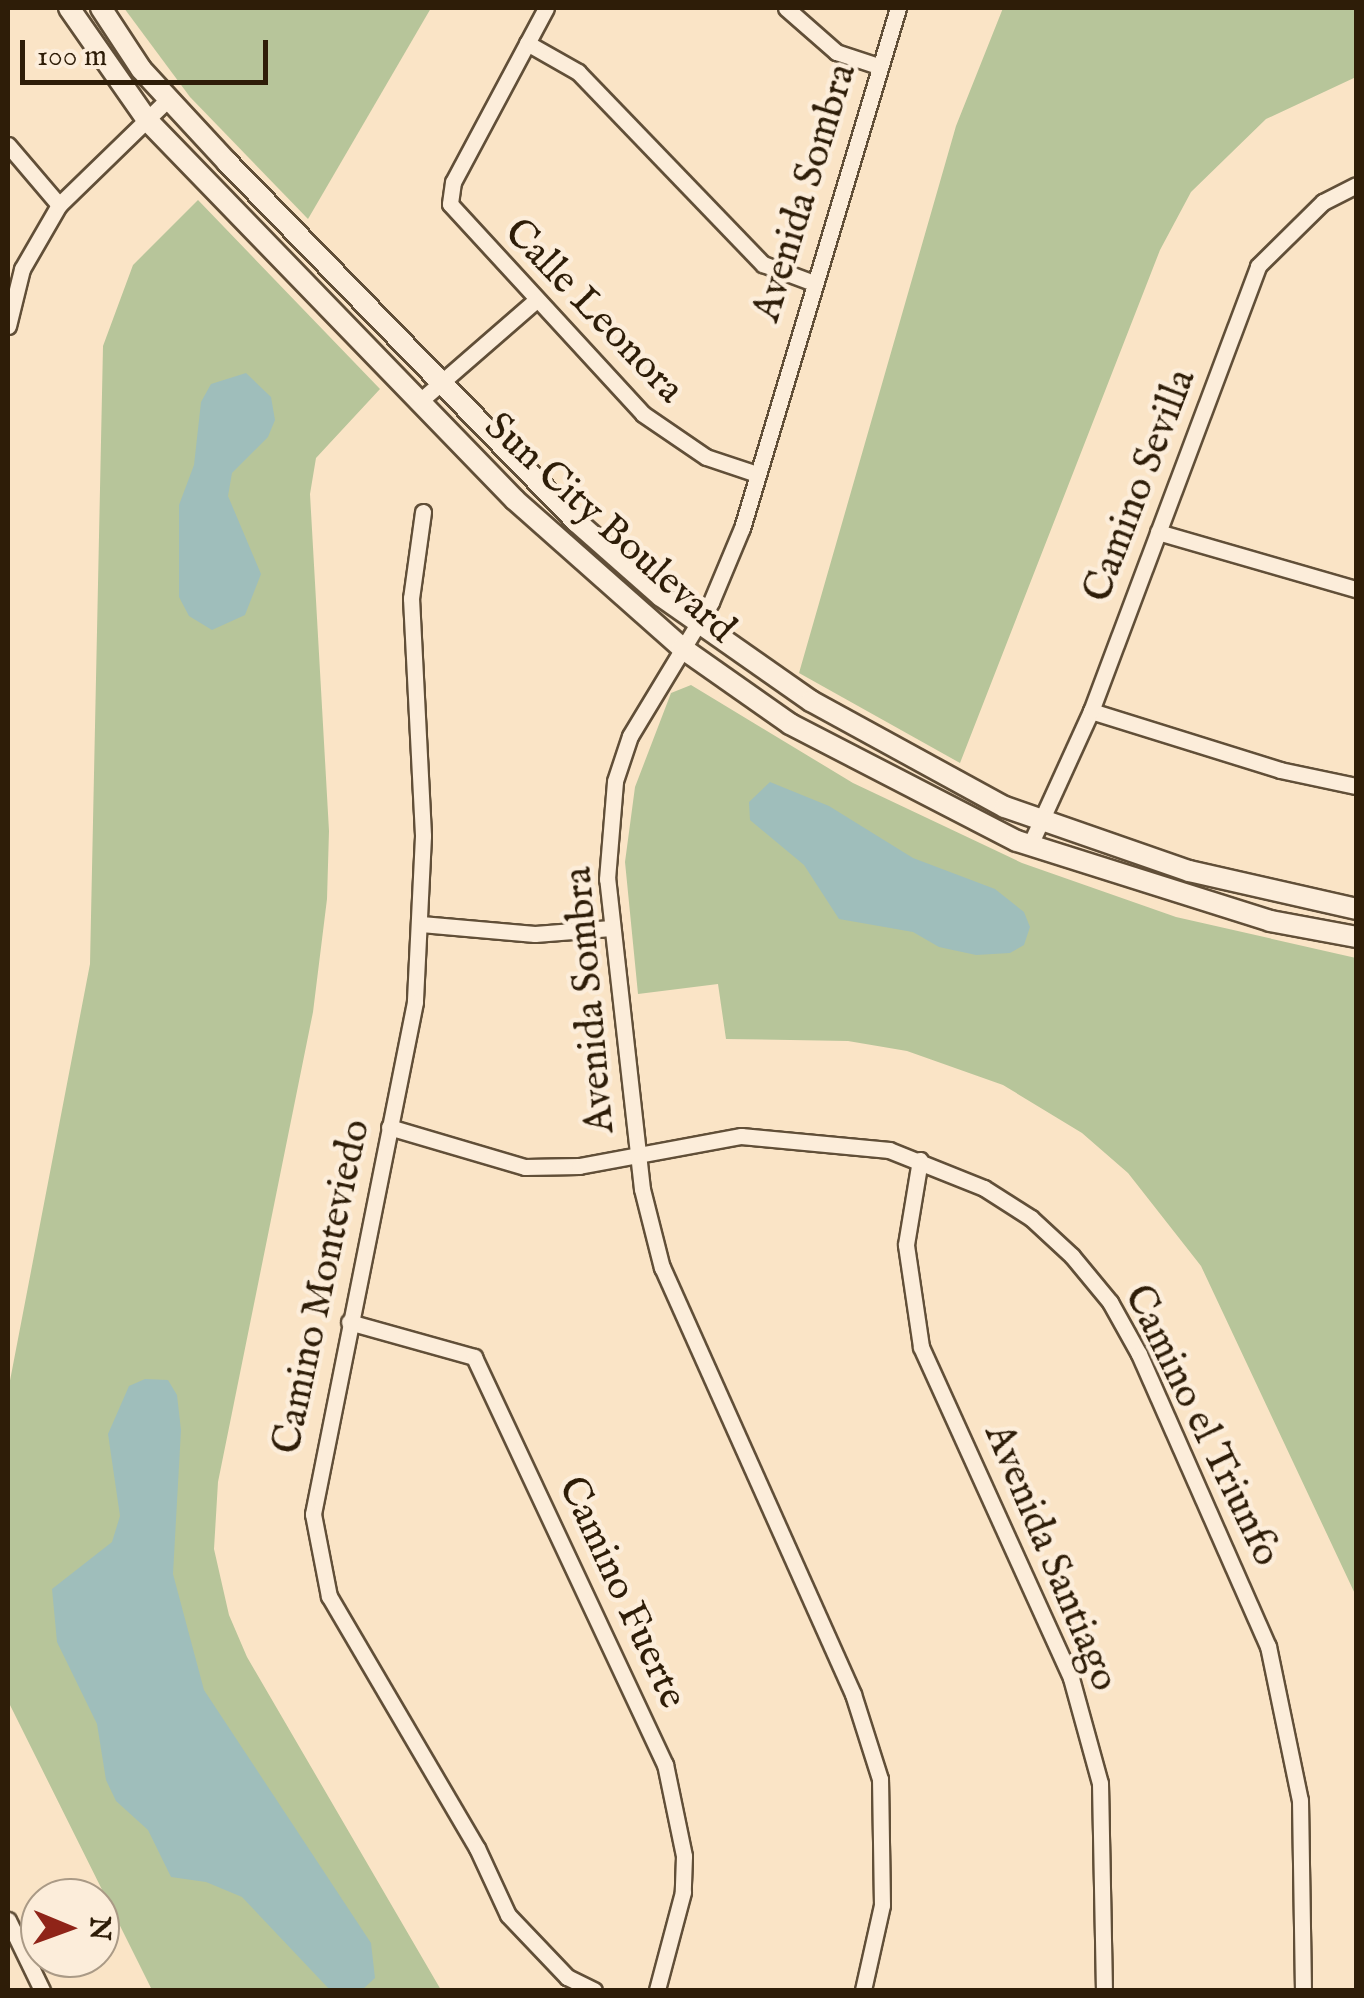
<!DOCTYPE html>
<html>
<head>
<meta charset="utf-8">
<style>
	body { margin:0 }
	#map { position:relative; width:1364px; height:1998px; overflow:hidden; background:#fae4c6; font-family:"IM FELL English",serif }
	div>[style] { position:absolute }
	.green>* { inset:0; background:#b7c59a }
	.water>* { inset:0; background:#9fbebb }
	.roads { filter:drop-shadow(2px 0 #614f38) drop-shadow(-2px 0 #614f38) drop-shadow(0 2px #614f38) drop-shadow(0 -2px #614f38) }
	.minor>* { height:15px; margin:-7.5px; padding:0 7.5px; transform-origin:7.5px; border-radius:7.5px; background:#fcedda }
	.tertiary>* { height:20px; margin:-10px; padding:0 10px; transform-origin:10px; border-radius:10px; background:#fcedda }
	span { translate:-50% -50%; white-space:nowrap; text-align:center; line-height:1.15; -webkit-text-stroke:9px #fcedda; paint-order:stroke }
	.street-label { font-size:40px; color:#2e1d08 }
	.frame { position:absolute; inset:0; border:10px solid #2e1d08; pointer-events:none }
	.north { position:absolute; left:20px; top:1878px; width:100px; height:100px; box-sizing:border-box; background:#fcedda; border:2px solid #aa9a86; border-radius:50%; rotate:91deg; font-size:28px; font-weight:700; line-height:40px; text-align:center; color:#2e1d08 }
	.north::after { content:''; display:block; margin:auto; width:35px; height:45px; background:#8f2418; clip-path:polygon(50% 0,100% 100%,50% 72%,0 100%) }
	.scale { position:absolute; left:20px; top:40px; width:248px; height:45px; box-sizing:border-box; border:5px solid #2e1d08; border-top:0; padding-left:12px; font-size:30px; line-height:35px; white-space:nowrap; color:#2e1d08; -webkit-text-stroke:8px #fcedda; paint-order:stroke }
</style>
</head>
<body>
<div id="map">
	<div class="green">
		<div style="clip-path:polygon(124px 8px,431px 8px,308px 219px,190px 97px)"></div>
		<div style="clip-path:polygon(1003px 8px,1356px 8px,1356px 77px,1266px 119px,1191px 192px,1160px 250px,960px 763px,799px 673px,956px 126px)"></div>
		<div style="clip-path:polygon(198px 200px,380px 389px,316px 458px,310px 494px,329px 831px,327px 899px,313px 1012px,218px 1482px,214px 1549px,229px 1615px,247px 1657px,441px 1990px,152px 1990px,8px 1701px,8px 1391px,90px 964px,103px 346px,133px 265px)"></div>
		<div style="clip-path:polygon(691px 685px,853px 783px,1022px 863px,1176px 917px,1356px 958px,1356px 1596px,1201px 1266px,1128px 1173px,1082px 1133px,1003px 1085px,907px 1051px,848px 1041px,726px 1039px,718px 984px,638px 994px,625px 862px,635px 787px,671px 693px)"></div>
	</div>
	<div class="water">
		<div style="clip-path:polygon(246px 373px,271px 397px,275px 420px,268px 437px,232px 473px,228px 496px,261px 574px,245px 615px,212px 630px,189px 616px,179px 597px,179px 505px,194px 465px,201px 402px,211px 384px)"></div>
		<div style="clip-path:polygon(770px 782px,829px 806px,913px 858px,995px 889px,1024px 912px,1030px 927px,1024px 945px,1010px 953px,976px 955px,939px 947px,913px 932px,839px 919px,804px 865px,750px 820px,749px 802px)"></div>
		<div style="clip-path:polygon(145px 1379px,168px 1380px,177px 1395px,181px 1430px,173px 1574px,204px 1690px,371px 1943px,375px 1978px,362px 1990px,330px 1990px,242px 1897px,206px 1882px,171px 1877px,148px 1830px,116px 1801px,106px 1780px,97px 1724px,57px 1642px,52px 1589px,112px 1542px,120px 1516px,108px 1434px,129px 1386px)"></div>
	</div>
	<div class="roads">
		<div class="minor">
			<div style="left:546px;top:8px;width:197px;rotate:118.1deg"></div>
			<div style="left:453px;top:182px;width:22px;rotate:98deg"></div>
			<div style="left:450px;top:204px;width:285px;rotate:47.4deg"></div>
			<div style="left:643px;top:414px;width:76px;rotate:34.3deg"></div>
			<div style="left:706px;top:457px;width:54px;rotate:18.4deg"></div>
			<div style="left:786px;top:8px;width:67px;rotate:41.3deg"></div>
			<div style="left:836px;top:52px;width:44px;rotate:18.4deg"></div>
			<div style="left:527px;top:43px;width:59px;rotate:29.6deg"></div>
			<div style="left:578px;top:72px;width:267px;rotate:46.1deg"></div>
			<div style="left:763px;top:264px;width:51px;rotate:20.6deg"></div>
			<div style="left:8px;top:145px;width:79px;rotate:49.6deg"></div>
			<div style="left:8px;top:326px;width:59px;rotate:-76.2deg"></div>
			<div style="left:22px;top:269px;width:74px;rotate:-60deg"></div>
			<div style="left:59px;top:205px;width:152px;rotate:-44.2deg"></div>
			<div style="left:420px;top:401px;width:152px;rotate:-41deg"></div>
			<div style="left:423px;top:512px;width:87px;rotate:97.9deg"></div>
			<div style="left:411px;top:598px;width:238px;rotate:87.1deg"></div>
			<div style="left:423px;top:836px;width:166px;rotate:92.8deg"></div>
			<div style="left:415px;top:1002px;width:522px;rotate:101.27deg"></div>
			<div style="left:313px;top:1514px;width:84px;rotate:79deg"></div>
			<div style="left:329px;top:1596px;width:292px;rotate:59.6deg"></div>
			<div style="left:477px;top:1848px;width:74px;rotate:65.2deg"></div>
			<div style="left:508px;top:1915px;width:86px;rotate:46.4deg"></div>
			<div style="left:567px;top:1977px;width:30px;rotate:26deg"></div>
			<div style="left:1158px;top:532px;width:206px;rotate:16.1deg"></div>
			<div style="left:1091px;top:711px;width:198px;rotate:17.3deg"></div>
			<div style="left:1280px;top:770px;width:78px;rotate:11.9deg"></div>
			<div style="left:1030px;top:845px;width:147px;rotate:-65.5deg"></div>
			<div style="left:1091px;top:711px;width:475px;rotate:-69.4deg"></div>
			<div style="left:1258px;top:266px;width:91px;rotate:-44.6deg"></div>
			<div style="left:1323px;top:202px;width:37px;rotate:-27deg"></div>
			<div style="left:421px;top:924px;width:114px;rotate:5deg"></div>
			<div style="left:535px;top:934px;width:76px;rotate:-4.5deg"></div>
			<div style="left:389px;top:1127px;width:142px;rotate:16.4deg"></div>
			<div style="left:525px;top:1167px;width:54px;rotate:-1.1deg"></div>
			<div style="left:579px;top:1166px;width:165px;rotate:-10.5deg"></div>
			<div style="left:741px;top:1136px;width:149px;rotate:5.4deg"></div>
			<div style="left:889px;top:1150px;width:102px;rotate:21.8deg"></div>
			<div style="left:984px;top:1188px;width:56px;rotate:32.6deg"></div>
			<div style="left:1031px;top:1218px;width:56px;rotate:42.8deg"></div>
			<div style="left:1072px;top:1256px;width:60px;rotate:50.4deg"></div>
			<div style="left:1110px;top:1302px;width:60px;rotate:60.9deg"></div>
			<div style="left:1139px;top:1354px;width:319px;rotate:66.2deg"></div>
			<div style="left:1268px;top:1646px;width:157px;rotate:78.3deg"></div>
			<div style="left:1300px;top:1800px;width:190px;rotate:89.1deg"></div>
			<div style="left:920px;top:1160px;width:86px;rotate:99.4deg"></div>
			<div style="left:906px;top:1245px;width:103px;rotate:81.6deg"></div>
			<div style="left:921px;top:1347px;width:363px;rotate:65.6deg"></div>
			<div style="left:1071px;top:1678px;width:109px;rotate:74.6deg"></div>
			<div style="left:1100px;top:1783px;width:207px;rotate:88.9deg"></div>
			<div style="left:349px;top:1322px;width:130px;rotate:15.6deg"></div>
			<div style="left:474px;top:1357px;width:450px;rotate:64.9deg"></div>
			<div style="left:665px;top:1764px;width:94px;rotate:78.3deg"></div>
			<div style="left:684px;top:1856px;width:36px;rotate:92deg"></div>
			<div style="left:683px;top:1892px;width:101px;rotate:104.9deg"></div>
			<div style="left:8px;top:1920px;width:78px;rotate:64.1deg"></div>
			<div style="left:863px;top:1990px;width:87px;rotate:-77.4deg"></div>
			<div style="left:882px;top:1905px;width:126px;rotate:-90.9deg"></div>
			<div style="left:880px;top:1779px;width:89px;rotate:-107.6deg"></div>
			<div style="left:853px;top:1694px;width:467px;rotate:-114.1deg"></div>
			<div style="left:662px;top:1268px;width:81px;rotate:-104.2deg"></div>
			<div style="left:642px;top:1189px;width:312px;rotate:-96.4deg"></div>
			<div style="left:607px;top:879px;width:98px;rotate:-85.3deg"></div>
			<div style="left:615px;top:781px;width:47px;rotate:-71.6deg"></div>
			<div style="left:630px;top:736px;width:157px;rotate:-58.8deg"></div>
			<div style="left:711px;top:602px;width:80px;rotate:-67.3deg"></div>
			<div style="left:742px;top:528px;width:543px;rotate:-73.3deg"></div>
		</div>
		<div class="tertiary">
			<div style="left:69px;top:8px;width:136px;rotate:55.1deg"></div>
			<div style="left:147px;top:120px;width:529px;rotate:45.92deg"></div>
			<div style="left:515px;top:500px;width:223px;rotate:41.5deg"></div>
			<div style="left:682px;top:648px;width:132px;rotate:35.1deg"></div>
			<div style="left:790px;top:724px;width:255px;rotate:27.3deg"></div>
			<div style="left:1017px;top:841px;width:265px;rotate:17.5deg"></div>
			<div style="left:1270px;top:921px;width:87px;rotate:10.5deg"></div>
			<div style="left:101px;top:8px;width:73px;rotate:56.7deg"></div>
			<div style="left:141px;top:69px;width:127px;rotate:47.2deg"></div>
			<div style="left:227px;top:162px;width:502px;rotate:45.81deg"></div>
			<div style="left:577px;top:522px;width:112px;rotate:41.4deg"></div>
			<div style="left:661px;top:596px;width:183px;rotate:35deg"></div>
			<div style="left:811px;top:701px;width:221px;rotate:28.7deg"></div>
			<div style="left:1005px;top:807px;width:195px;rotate:19.2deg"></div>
			<div style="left:1189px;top:871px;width:171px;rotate:12.8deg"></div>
		</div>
	</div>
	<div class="street-label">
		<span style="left:806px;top:193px;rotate:-73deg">Avenida Sombra</span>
		<span style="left:593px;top:312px;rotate:46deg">Calle Leonora</span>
		<span style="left:1141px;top:486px;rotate:-69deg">Camino Sevilla</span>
		<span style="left:609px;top:529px;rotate:42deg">Sun City Boulevard</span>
		<span style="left:591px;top:1000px;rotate:-95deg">Avenida Sombra</span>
		<span style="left:323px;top:1287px;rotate:-78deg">Camino Monteviedo</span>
		<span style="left:1201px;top:1426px;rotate:64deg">Camino el Triunfo</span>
		<span style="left:1050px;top:1558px;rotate:67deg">Avenida Santiago</span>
		<span style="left:621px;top:1593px;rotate:65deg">Camino Fuerte</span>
	</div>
	<div class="frame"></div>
	<div class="north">N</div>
	<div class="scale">100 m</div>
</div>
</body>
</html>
